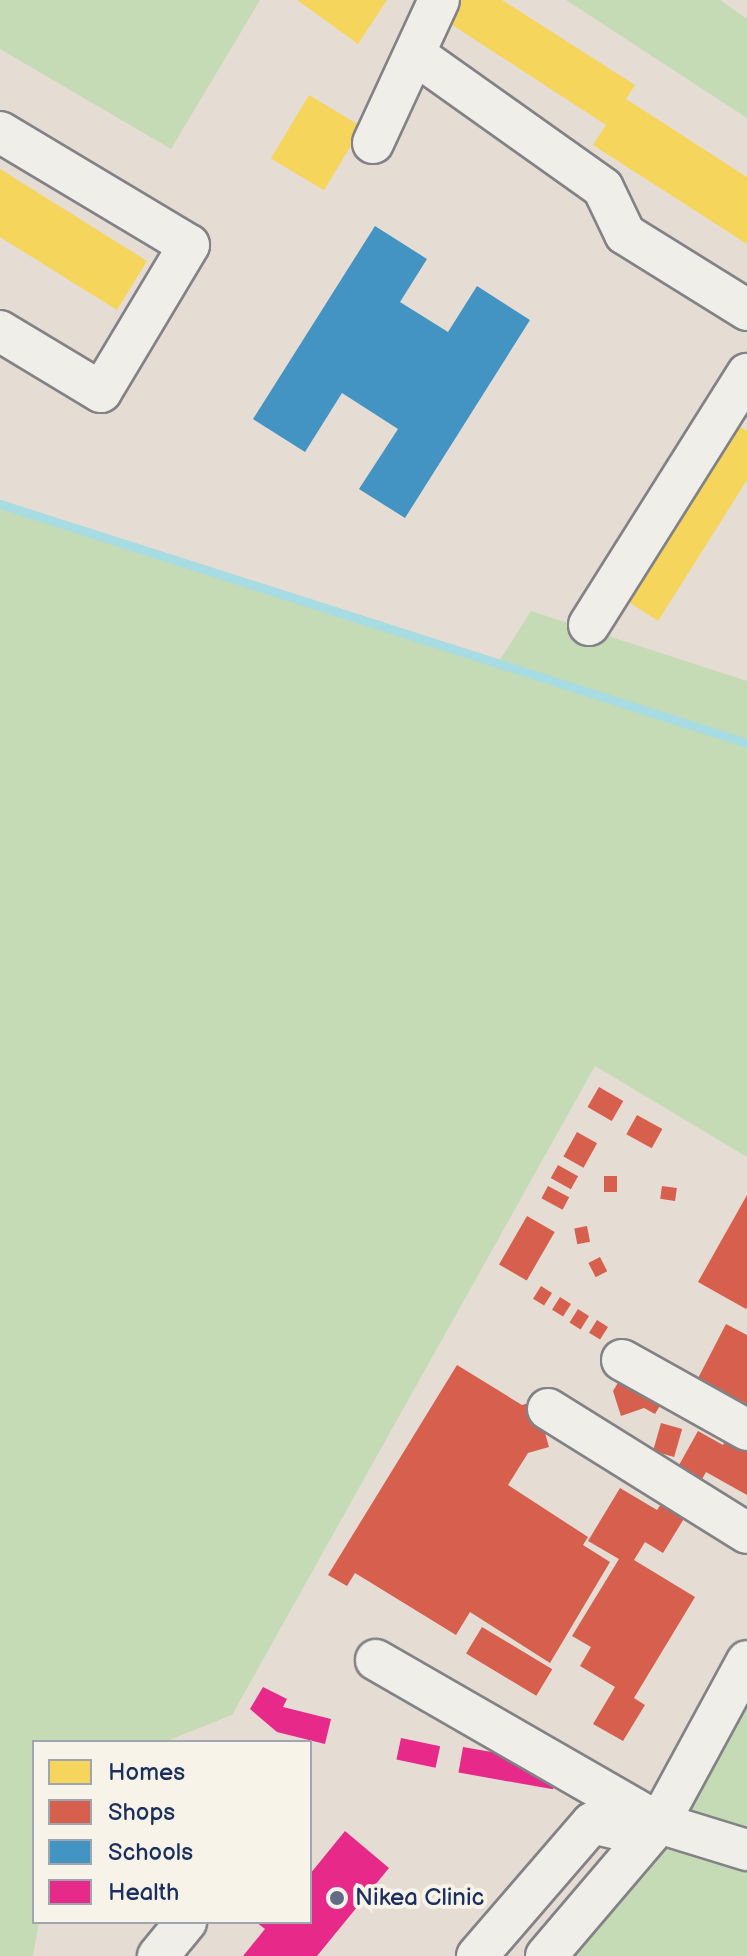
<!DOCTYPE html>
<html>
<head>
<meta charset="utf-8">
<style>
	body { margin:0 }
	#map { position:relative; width:747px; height:1956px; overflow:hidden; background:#e5dcd3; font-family:"Balsamiq Sans",sans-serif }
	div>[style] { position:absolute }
	.green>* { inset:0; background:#c5dbb5 }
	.homes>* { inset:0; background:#f6d55c; transform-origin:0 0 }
	.shops>* { inset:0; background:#d6604d; transform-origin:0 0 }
	.schools>* { inset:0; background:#4393c3 }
	.health>* { inset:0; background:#e7298a; transform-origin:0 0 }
	.stream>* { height:9px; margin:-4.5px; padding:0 4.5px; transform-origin:4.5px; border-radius:4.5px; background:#a7dce2 }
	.roads { filter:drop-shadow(2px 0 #828287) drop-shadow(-2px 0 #828287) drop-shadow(0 2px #828287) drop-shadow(0 -2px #828287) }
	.minor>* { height:40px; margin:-20px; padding:0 20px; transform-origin:20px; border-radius:20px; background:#f0eee9 }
	.dots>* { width:22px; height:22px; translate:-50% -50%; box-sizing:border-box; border:4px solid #f7f3e8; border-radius:50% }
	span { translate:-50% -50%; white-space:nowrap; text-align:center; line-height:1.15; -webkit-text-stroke:8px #f7f3e8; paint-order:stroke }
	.poi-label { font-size:24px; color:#1b2f5e }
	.left { translate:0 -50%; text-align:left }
	.legend { position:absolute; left:32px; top:1740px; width:280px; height:184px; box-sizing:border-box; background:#f7f3e8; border:2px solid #9fa5b1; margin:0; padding:10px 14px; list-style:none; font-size:24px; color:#1b2f5e }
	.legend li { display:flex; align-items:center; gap:16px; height:40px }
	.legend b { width:40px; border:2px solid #9fa5b1 }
</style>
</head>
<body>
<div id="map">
	<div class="green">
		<div style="clip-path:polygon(0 0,260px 0,171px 149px,0 49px)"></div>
		<div style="clip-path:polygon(566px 0,720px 0,747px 19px,747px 118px)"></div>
		<div style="clip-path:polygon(0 504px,498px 663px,531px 611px,747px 681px,747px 1157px,595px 1066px,232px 1715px,164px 1742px,34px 1742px,34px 1922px,39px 1922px,33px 1956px,0 1956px)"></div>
		<div style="clip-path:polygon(747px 1661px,747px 1956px,546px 1956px)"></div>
	</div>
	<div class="homes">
		<div style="clip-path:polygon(297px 0,387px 0,358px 44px)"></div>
		<div style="clip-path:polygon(455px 0,502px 0,635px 85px,626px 99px,747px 177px,747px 244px,593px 145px,606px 125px,443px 19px)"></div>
		<div style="left:309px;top:95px;width:62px;height:74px;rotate:31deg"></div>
		<div style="clip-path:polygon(0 169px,147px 261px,117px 310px,0 237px)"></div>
		<div style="clip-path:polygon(728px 420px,747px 431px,747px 480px,658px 621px,618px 595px)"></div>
	</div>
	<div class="shops">
		<div style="left:599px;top:1087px;width:28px;height:23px;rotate:30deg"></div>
		<div style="left:637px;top:1115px;width:29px;height:22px;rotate:29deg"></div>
		<div style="left:577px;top:1132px;width:23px;height:28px;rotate:29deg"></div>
		<div style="left:558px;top:1165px;width:23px;height:15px;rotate:29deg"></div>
		<div style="left:604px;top:1176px;width:13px;height:16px"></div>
		<div style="left:548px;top:1186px;width:24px;height:14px;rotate:28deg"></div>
		<div style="left:662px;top:1186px;width:15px;height:13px;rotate:8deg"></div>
		<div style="clip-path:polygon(747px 1195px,747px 1307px,746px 1309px,698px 1282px)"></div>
		<div style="left:527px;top:1216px;width:32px;height:56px;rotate:30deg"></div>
		<div style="left:587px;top:1226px;width:16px;height:13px;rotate:79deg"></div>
		<div style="left:600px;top:1257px;width:16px;height:13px;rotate:63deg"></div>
		<div style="left:541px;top:1286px;width:13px;height:15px;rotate:32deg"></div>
		<div style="left:560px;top:1297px;width:13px;height:15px;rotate:32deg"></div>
		<div style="left:578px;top:1309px;width:13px;height:16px;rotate:32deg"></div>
		<div style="left:597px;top:1320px;width:13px;height:15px;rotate:32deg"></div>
		<div style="clip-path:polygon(726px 1324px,747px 1335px,747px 1404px,742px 1401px,738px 1409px,694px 1386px)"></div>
		<div style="clip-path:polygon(457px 1365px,522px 1405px,536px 1401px,549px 1447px,528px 1453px,508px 1485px,588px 1537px,583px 1545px,610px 1562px,550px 1663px,470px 1612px,456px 1635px,355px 1573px,347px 1586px,328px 1575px)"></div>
		<div style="clip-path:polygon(625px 1371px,667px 1394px,655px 1414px,644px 1408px,621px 1416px,613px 1391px)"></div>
		<div style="left:661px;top:1423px;width:22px;height:29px;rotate:16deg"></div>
		<div style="clip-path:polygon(698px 1431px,723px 1445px,730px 1431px,747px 1449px,747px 1495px,706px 1472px,698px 1487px,674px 1474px)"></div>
		<div style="clip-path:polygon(620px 1488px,657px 1510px,665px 1498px,688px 1512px,663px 1553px,645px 1542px,634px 1560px,695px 1597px,634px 1698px,645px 1705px,623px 1741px,593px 1724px,615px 1687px,580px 1666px,591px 1647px,572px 1636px,619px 1559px,588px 1541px)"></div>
		<div style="left:482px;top:1627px;width:82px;height:31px;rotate:31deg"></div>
	</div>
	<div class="schools">
		<div style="clip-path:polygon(375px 226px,427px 259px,400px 302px,448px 332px,477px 286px,530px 320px,405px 518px,359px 489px,398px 429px,342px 393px,305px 452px,253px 419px)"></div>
	</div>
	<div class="health">
		<div style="clip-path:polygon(263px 1687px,287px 1699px,283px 1707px,331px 1719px,325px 1744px,277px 1732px,250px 1709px)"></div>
		<div style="left:401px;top:1738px;width:40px;height:22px;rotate:12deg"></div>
		<div style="left:463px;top:1747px;width:96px;height:26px;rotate:10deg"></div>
		<div style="clip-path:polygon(345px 1831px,389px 1868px,317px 1956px,243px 1956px,265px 1929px,256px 1922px,310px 1922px,310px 1874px)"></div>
	</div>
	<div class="stream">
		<div style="left:0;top:504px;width:784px;rotate:17.74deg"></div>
	</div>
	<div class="roads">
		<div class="minor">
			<div style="left:416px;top:55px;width:229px;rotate:35.4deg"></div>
			<div style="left:603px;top:188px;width:51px;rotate:64.4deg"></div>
			<div style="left:625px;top:234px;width:144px;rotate:31.9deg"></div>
			<div style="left:0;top:132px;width:220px;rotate:30.9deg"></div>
			<div style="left:189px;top:245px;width:171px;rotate:120.9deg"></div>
			<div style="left:101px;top:392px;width:118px;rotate:-148.9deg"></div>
			<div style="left:373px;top:143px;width:157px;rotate:-65.2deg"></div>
			<div style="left:589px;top:625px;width:297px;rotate:-57.8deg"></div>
			<div style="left:622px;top:1360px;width:143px;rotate:29.2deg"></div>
			<div style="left:548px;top:1409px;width:234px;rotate:31.9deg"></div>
			<div style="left:376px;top:1660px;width:327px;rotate:29.9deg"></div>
			<div style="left:659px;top:1823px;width:92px;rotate:17.1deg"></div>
			<div style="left:158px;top:1956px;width:44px;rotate:-50.5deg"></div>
			<div style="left:477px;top:1956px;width:176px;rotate:-49.2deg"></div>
			<div style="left:592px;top:1823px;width:57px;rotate:13.3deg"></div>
			<div style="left:546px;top:1956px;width:175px;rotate:-49.6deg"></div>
			<div style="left:659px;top:1823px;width:184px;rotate:-61.5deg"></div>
		</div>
	</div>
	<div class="dots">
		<div style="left:337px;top:1898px;background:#626c87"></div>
	</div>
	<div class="poi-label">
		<span class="left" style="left:355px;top:1898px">Nikea Clinic</span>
	</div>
	<ul class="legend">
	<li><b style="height:22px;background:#f6d55c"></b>Homes</li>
	<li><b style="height:22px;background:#d6604d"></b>Shops</li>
	<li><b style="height:22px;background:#4393c3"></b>Schools</li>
	<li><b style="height:22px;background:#e7298a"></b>Health</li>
	</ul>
</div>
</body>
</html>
